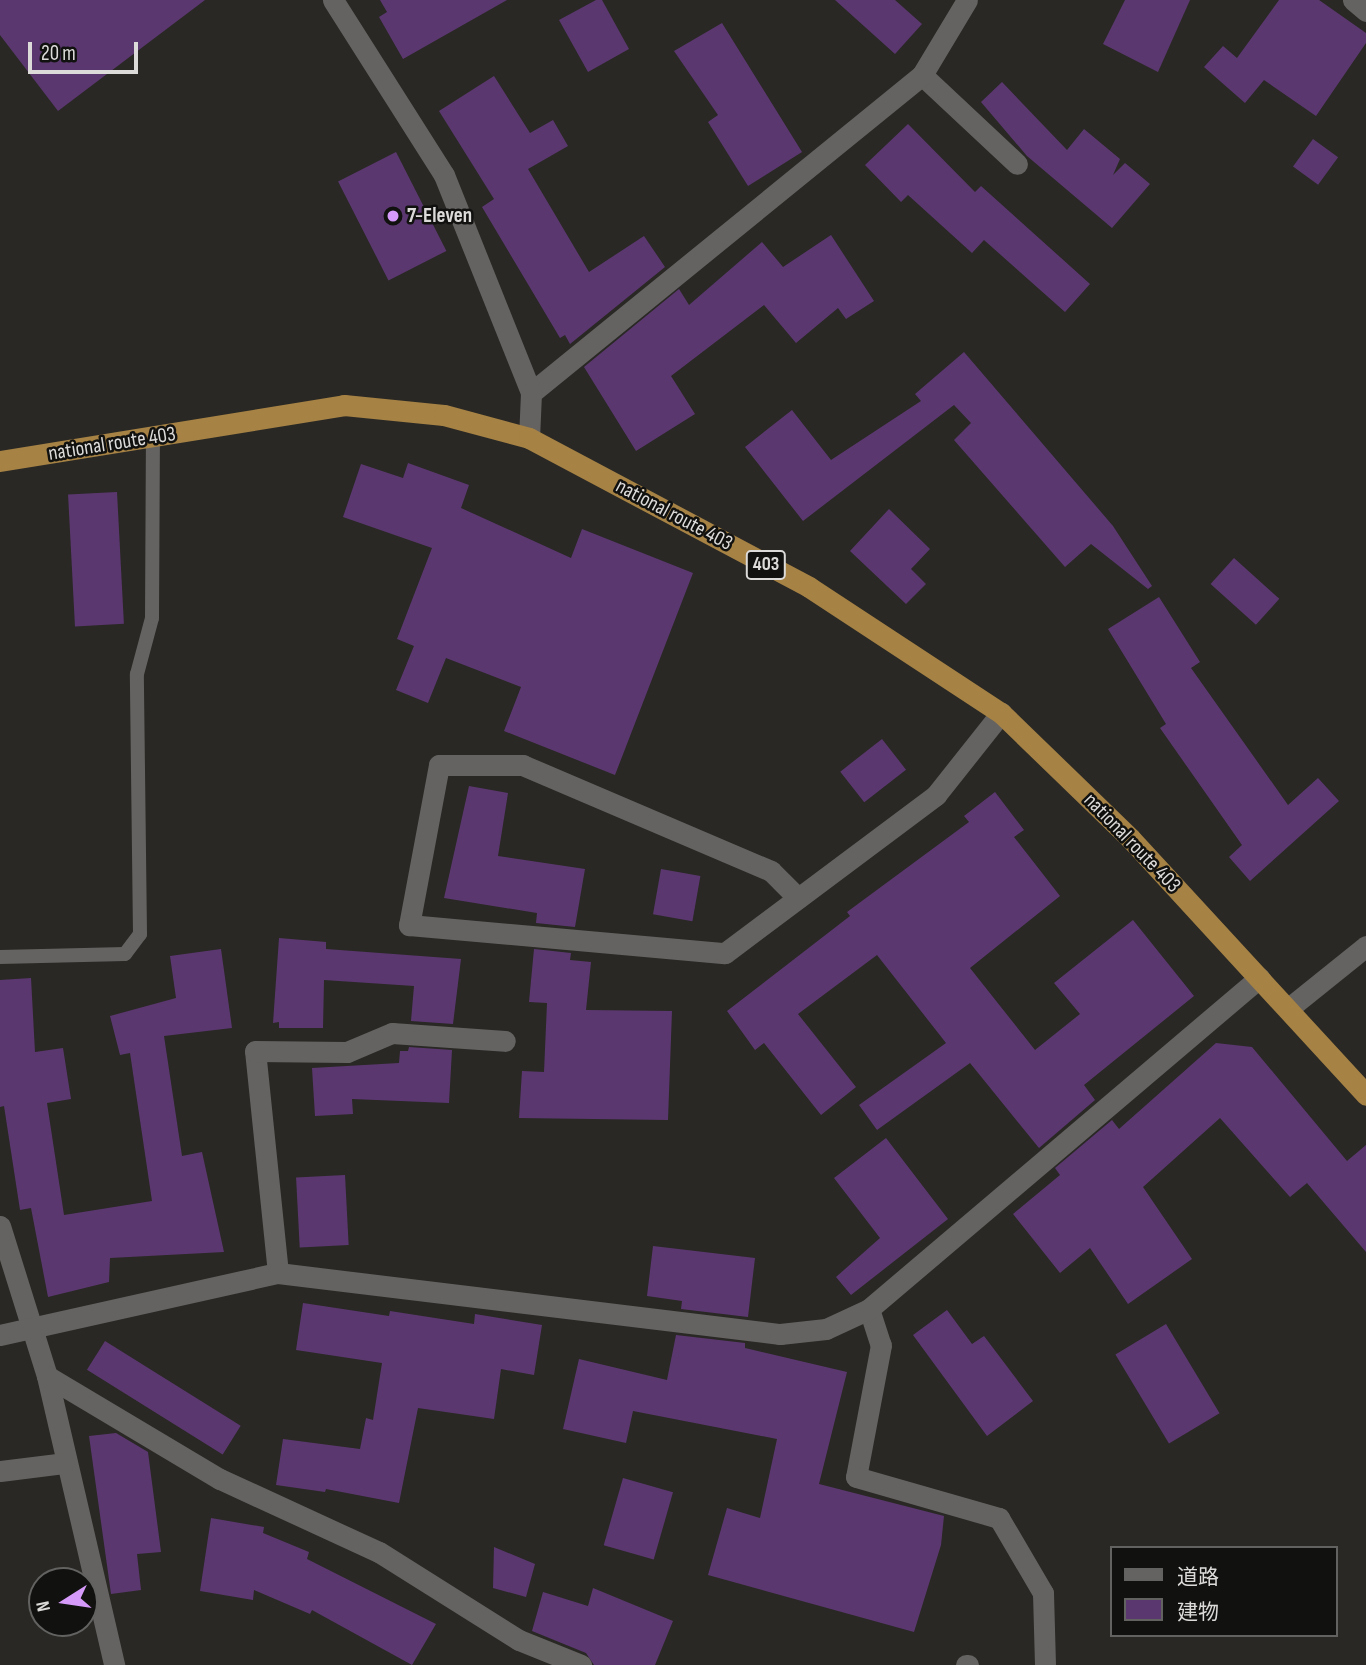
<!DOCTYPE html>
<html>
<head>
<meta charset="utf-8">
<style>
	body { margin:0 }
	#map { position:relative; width:1366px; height:1665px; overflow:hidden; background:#292825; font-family:"Sofia Sans Condensed","Noto Sans JP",sans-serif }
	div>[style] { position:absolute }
	.building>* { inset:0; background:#5b376f; transform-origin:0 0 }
	.service>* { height:14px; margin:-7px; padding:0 7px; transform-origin:7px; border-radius:7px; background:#656361 }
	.minor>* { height:21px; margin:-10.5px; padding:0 10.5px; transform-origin:10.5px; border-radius:10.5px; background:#656361 }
	.tertiary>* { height:21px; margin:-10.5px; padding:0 10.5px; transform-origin:10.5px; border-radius:10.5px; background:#656361 }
	.trunk>* { height:21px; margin:-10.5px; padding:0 10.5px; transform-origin:10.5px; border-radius:10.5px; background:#a68244 }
	.dots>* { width:19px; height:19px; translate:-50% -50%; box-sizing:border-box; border:4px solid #111110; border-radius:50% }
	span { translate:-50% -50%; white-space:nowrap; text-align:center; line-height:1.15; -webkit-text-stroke:5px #111110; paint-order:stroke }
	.shield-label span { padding:2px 5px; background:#111110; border:2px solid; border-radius:5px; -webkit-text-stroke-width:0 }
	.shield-label { font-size:19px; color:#dcdbd9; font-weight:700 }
	.poi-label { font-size:21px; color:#dcdbd9; font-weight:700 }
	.left { translate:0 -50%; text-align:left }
	.street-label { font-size:21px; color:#dcdbd9 }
	.legend { position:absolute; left:1110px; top:1546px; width:228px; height:91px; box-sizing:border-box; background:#111110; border:2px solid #626260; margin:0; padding:9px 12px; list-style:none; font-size:21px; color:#dcdbd9 }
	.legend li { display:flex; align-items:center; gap:14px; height:35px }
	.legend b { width:35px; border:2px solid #626260 }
	.north { position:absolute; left:28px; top:1567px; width:70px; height:70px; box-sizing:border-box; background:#111110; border:2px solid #626260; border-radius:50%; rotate:258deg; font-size:19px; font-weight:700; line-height:28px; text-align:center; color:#dcdbd9 }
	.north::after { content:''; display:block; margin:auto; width:24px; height:32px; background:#d69bfa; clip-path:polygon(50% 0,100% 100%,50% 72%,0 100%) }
	.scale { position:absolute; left:28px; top:42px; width:110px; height:32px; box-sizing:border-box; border:4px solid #dcdbd9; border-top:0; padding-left:9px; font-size:21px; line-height:24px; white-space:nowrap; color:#dcdbd9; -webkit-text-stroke:5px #111110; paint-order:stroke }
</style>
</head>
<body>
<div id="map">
	<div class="building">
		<div style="clip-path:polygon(0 0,205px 0,58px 111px,0 35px)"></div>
		<div style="clip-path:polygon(380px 0,507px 0,403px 59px,379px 17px,387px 12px)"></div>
		<div style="clip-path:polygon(596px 0,602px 0,629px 49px,588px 72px,559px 20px)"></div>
		<div style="clip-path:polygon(835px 0,895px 0,922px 24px,895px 54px)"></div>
		<div style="clip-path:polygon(1125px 0,1190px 0,1158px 72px,1103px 44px)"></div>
		<div style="clip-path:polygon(1279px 0,1319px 0,1366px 33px,1366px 43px,1316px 116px,1264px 80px,1245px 103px,1204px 67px,1223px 46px,1237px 58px)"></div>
		<div style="clip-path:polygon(722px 23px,802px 152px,748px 186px,708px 122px,718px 115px,674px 51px)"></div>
		<div style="clip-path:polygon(494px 76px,530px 133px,553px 120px,568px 146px,528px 169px,589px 272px,644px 236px,665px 267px,570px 344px,565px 335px,560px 338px,482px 207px,494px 199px,439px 111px)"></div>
		<div style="clip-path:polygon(1002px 82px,1067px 150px,1084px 129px,1120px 159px,1113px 175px,1125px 163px,1150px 184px,1112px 228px,1027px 156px,981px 102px)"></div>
		<div style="clip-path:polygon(908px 124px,975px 192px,981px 186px,1090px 284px,1065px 312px,984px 240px,972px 253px,908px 195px,901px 202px,865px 165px)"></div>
		<div style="left:1313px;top:139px;width:31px;height:34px;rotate:36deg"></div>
		<div style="left:396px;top:152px;width:111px;height:65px;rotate:63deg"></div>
		<div style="clip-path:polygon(831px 235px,874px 301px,846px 319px,838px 308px,796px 343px,764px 305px,671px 376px,695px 414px,636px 451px,584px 367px,679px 289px,689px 305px,762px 242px,783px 267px)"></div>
		<div style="clip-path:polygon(964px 352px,1113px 526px,1152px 586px,1148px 589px,1091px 544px,1065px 567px,954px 440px,971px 423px,954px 405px,803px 521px,745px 447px,792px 410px,831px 460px,921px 401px,915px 394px)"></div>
		<div style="clip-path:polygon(408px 463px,469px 485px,461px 508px,571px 558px,582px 529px,693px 573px,615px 775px,504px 731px,521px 687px,446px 658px,428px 703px,396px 690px,414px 646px,397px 639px,432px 548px,343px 517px,361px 464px,403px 478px)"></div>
		<div style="left:117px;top:492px;width:132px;height:49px;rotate:87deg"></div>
		<div style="clip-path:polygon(889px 509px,930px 549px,911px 569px,926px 584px,906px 604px,850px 551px)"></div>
		<div style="left:1234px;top:558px;width:61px;height:35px;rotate:42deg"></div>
		<div style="clip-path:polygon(1159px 597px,1200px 662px,1191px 668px,1288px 805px,1318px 778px,1339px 801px,1250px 881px,1229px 857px,1242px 845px,1160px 728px,1166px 724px,1108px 629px)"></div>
		<div style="left:882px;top:739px;width:39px;height:53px;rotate:52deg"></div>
		<div style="clip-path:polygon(469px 786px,508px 793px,498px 856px,585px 869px,575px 927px,536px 923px,537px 913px,444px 898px)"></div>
		<div style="clip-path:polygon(995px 792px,1024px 830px,1014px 837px,1060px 896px,970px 968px,1035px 1050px,1080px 1014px,1054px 983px,1133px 920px,1194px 996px,1084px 1085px,1095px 1100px,1039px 1148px,970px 1063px,877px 1130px,859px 1105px,946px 1043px,877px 955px,798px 1014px,856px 1087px,821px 1115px,764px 1043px,755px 1050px,727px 1011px,850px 916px,847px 912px,969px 822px,964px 816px)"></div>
		<div style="left:661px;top:869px;width:40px;height:46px;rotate:10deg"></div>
		<div style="clip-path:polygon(279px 938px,326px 942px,326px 949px,461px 959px,453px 1024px,411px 1021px,414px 986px,324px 980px,323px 1028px,279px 1028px,279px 1022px,273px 1023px)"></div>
		<div style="clip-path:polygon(221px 949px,232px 1028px,164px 1036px,182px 1156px,202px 1152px,224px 1252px,110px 1258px,109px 1282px,48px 1297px,31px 1208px,20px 1210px,4px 1106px,0 1107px,0 980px,31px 978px,35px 1052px,63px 1048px,71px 1099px,47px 1103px,64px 1215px,152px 1201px,130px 1053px,120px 1055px,110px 1016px,176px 998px,170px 956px)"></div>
		<div style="clip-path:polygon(534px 949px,571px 953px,570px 960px,591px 962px,586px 1010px,672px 1011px,668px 1120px,519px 1118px,522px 1071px,544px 1072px,547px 1003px,529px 1002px)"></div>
		<div style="clip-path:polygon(1216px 1043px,1252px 1047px,1347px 1161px,1366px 1145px,1366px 1252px,1307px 1183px,1290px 1197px,1220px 1118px,1143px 1187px,1192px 1259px,1128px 1304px,1090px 1248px,1060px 1273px,1013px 1214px,1060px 1175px,1055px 1168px,1112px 1120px,1119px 1129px)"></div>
		<div style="clip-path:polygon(409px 1047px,452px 1050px,449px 1103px,352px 1099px,353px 1114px,315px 1116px,312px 1068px,399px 1063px,400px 1051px,408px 1051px)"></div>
		<div style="clip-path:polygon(886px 1138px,948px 1219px,851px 1295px,836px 1277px,880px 1238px,834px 1178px)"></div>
		<div style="left:345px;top:1175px;width:70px;height:49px;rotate:87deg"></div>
		<div style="clip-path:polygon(653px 1246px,755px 1258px,748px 1317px,681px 1309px,682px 1301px,647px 1296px)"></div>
		<div style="clip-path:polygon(303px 1303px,389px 1316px,390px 1311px,474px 1324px,475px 1314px,542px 1325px,534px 1375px,501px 1369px,494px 1419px,418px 1408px,399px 1503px,326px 1489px,325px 1492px,276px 1485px,283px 1439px,360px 1449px,366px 1418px,373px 1420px,382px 1363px,296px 1350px)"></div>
		<div style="clip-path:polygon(947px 1310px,972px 1344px,984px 1336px,1033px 1401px,987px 1436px,913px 1335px)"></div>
		<div style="left:1166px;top:1324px;width:104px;height:59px;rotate:59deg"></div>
		<div style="clip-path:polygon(676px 1335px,745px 1343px,745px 1348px,847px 1372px,819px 1484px,944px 1516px,941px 1545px,914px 1632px,708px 1575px,727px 1508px,760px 1518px,777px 1439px,633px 1411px,626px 1443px,563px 1429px,579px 1359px,667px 1380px)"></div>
		<div style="left:105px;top:1341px;width:160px;height:34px;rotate:32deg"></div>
		<div style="clip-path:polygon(116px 1433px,148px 1452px,161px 1552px,137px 1554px,141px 1590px,111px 1594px,89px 1436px)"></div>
		<div style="left:623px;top:1478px;width:52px;height:70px;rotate:16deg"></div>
		<div style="clip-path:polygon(211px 1518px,264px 1527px,263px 1533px,309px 1552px,307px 1559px,436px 1624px,412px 1665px,312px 1610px,310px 1614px,254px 1590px,253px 1600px,200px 1591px)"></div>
		<div style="clip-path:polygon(494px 1547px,535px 1564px,526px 1597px,493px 1588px)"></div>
		<div style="clip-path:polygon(593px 1588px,673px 1621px,655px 1665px,594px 1665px,586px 1653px,532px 1631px,543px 1592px,588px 1606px)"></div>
	</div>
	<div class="service">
		<div style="left:0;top:957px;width:125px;rotate:-1.4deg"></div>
		<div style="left:125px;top:954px;width:25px;rotate:-53deg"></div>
		<div style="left:140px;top:934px;width:260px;rotate:-90.7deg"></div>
		<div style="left:137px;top:674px;width:58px;rotate:-75deg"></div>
		<div style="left:152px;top:618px;width:180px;rotate:-89.7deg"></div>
	</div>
	<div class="minor">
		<div style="left:1353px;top:0;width:17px;rotate:40deg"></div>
		<div style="left:922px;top:75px;width:130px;rotate:43.1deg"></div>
		<div style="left:531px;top:393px;width:504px;rotate:-39.12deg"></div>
		<div style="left:922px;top:75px;width:87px;rotate:-59deg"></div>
		<div style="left:798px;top:898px;width:38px;rotate:-135deg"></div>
		<div style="left:771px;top:871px;width:270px;rotate:-156.9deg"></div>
		<div style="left:523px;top:765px;width:84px;rotate:180deg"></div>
		<div style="left:439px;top:765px;width:163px;rotate:100.6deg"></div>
		<div style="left:409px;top:925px;width:317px;rotate:5.1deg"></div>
		<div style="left:725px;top:953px;width:264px;rotate:-36.8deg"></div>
		<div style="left:936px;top:795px;width:105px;rotate:-51.6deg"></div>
		<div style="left:1289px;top:1008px;width:99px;rotate:-38.8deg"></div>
		<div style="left:0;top:1226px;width:157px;rotate:72.6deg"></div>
		<div style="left:47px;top:1376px;width:297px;rotate:76.9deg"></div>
		<div style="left:278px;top:1273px;width:223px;rotate:-95.9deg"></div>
		<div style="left:255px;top:1051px;width:92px;rotate:0.6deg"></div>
		<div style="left:347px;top:1052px;width:49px;rotate:-22.9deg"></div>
		<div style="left:392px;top:1033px;width:113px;rotate:4deg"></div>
		<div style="left:869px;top:1309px;width:38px;rotate:72deg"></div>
		<div style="left:881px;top:1345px;width:134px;rotate:100.7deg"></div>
		<div style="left:856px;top:1477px;width:149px;rotate:16deg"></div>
		<div style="left:999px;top:1518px;width:87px;rotate:59.6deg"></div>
		<div style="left:1043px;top:1593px;width:72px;rotate:88.4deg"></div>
		<div style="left:0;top:1335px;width:285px;rotate:-12.6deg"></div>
		<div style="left:278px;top:1273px;width:506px;rotate:6.93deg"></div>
		<div style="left:780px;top:1334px;width:46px;rotate:-6.2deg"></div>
		<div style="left:826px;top:1329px;width:47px;rotate:-24.9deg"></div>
		<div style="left:869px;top:1309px;width:512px;rotate:-40.32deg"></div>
		<div style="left:47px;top:1376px;width:201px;rotate:30.8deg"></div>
		<div style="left:220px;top:1479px;width:175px;rotate:24.7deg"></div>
		<div style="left:379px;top:1552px;width:165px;rotate:32.2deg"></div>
		<div style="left:519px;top:1640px;width:67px;rotate:22deg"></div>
		<div style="left:0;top:1471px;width:64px;rotate:-7.1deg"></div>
		<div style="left:966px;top:1665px;width:2px"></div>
	</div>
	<div class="tertiary">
		<div style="left:333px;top:0;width:207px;rotate:57.6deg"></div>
		<div style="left:444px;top:175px;width:235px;rotate:68.2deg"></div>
		<div style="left:531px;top:393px;width:45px;rotate:92.5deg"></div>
	</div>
	<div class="trunk">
		<div style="left:0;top:461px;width:349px;rotate:-9.2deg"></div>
		<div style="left:344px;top:405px;width:100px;rotate:5.7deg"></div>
		<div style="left:444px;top:415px;width:88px;rotate:15.1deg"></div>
		<div style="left:529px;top:438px;width:317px;rotate:28deg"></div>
		<div style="left:809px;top:587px;width:230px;rotate:33.3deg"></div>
		<div style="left:1001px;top:713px;width:180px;rotate:44.1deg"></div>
		<div style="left:1130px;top:838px;width:349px;rotate:47.4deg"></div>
	</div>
	<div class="dots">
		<div style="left:393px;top:216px;background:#d69bfa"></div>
	</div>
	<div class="shield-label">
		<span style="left:766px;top:565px">403</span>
	</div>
	<div class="poi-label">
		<span class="left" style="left:407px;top:216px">7-Eleven</span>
	</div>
	<div class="street-label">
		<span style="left:112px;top:444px;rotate:-9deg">national route 403</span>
		<span style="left:674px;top:515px;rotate:28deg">national route 403</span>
		<span style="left:1132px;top:843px;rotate:46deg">national route 403</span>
	</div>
	<ul class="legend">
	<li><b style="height:9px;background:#656361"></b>道路</li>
	<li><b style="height:19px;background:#5b376f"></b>建物</li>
	</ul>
	<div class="north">N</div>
	<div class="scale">20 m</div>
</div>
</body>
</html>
